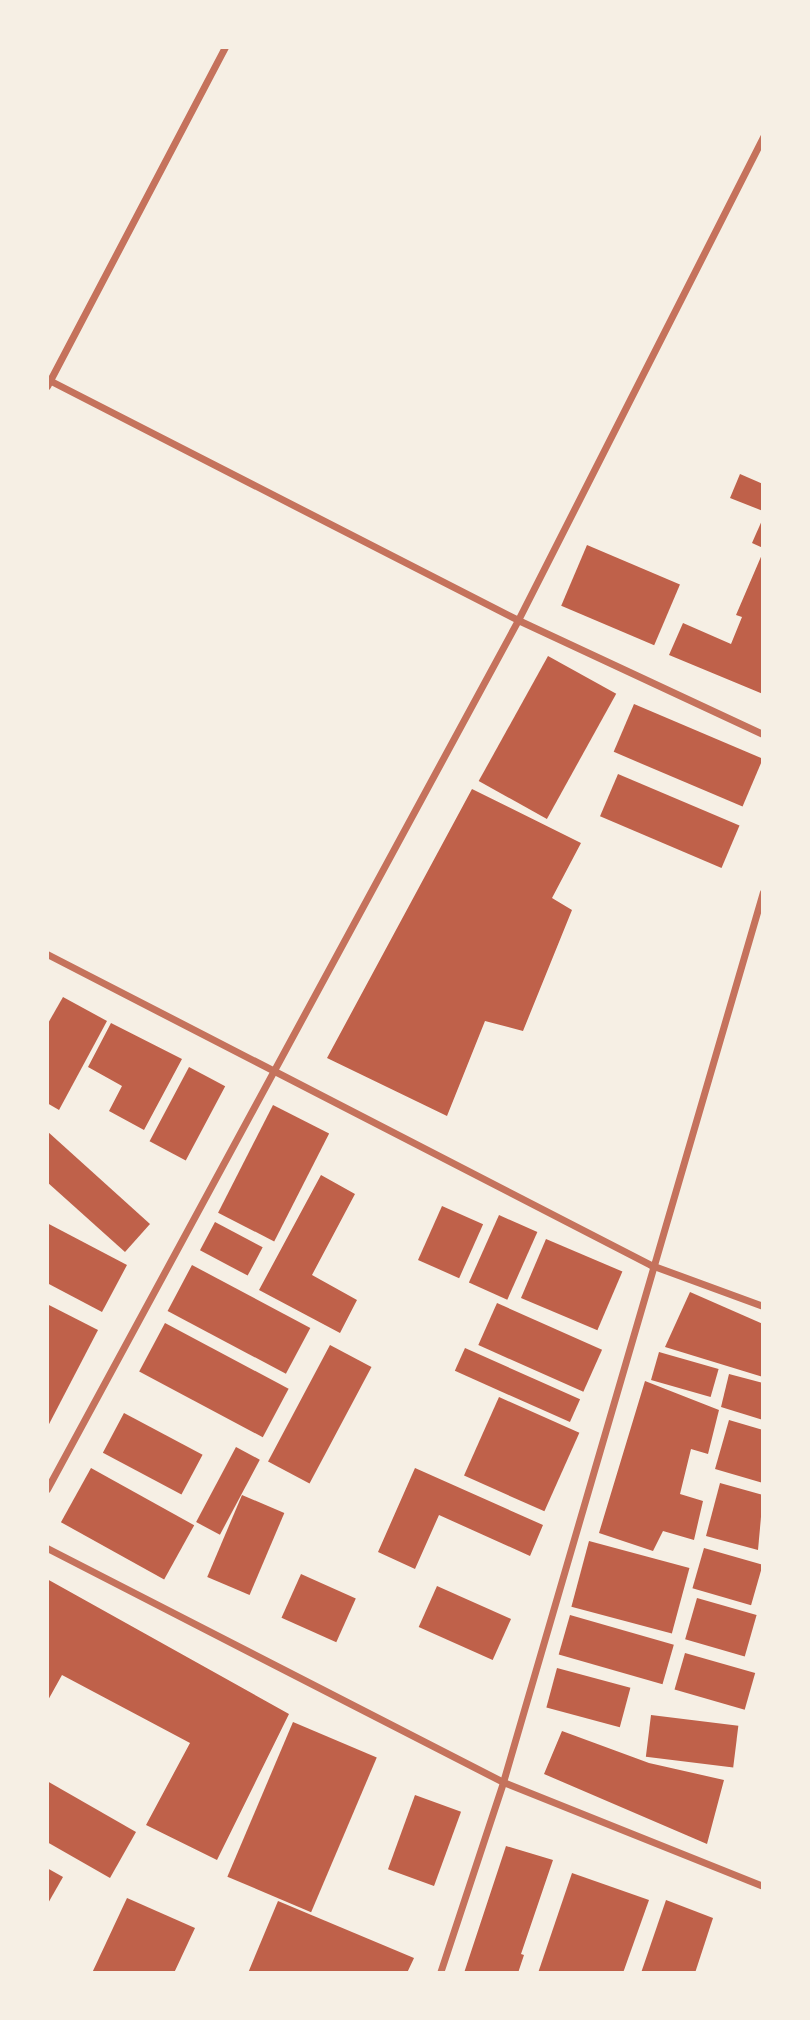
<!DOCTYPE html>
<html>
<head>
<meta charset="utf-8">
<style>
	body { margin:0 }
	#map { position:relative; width:810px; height:2020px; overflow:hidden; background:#f6efe4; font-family:Mulish,sans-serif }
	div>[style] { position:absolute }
	.building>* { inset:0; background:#bf614a; transform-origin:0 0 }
	.minor>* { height:7px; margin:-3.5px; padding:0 3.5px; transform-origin:3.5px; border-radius:3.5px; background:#c5725c }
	span { translate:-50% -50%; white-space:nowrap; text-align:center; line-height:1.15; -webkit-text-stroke:5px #f6efe4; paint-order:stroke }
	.frame { position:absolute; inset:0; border:49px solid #f6efe4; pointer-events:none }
</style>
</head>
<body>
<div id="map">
	<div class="building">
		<div style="clip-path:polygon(740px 474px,763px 484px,763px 511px,730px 498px)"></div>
		<div style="clip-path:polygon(763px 518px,763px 548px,752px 543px)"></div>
		<div style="left:587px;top:545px;width:101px;height:66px;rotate:23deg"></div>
		<div style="clip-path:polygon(763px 552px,763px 694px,669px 655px,683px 623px,731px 644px,742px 617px,736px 615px)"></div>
		<div style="left:548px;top:656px;width:78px;height:143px;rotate:29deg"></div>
		<div style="left:634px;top:704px;width:140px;height:52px;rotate:23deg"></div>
		<div style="left:618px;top:774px;width:132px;height:46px;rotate:23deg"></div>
		<div style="clip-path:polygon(472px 789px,581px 843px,552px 898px,572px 910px,523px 1031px,485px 1021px,447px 1116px,327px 1058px)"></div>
		<div style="clip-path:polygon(63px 997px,107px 1021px,59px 1110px,47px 1103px,47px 1025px)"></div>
		<div style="clip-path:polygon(111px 1023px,182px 1059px,144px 1130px,109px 1111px,122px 1086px,88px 1067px)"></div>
		<div style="left:189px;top:1067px;width:41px;height:84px;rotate:28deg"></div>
		<div style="left:273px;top:1105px;width:63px;height:121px;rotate:27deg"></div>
		<div style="clip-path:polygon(47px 1131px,150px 1224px,125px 1252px,47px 1182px)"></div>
		<div style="clip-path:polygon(321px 1175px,355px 1194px,312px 1275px,357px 1300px,340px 1333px,259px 1290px)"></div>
		<div style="left:442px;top:1206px;width:45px;height:59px;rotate:24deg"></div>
		<div style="left:499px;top:1215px;width:42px;height:74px;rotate:24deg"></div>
		<div style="left:215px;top:1222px;width:54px;height:32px;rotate:28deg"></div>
		<div style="clip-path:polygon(47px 1223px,127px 1265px,102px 1312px,47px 1283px)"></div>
		<div style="left:546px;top:1239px;width:83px;height:64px;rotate:23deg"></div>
		<div style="left:192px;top:1265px;width:134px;height:52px;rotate:28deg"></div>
		<div style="clip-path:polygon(690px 1292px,763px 1324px,763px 1377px,665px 1347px)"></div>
		<div style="left:497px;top:1303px;width:115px;height:46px;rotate:24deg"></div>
		<div style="clip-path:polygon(47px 1304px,98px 1330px,47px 1428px)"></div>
		<div style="left:165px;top:1323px;width:140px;height:55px;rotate:28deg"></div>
		<div style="left:330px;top:1345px;width:47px;height:132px;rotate:28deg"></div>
		<div style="left:465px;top:1348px;width:126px;height:25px;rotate:24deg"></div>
		<div style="left:659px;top:1352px;width:62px;height:29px;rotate:16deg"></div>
		<div style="clip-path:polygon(729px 1374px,763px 1383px,763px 1420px,721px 1407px)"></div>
		<div style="clip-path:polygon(645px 1381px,719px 1410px,708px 1454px,691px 1449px,680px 1494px,703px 1501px,694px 1540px,663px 1531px,653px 1551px,599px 1533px)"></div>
		<div style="left:499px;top:1397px;width:88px;height:86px;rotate:24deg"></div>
		<div style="left:124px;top:1413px;width:89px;height:45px;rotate:28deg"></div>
		<div style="clip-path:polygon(729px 1420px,763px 1430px,763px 1483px,715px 1469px)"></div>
		<div style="left:236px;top:1447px;width:27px;height:85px;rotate:28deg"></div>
		<div style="left:91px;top:1468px;width:118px;height:62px;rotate:29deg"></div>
		<div style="clip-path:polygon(415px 1468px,543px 1525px,530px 1556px,439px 1515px,415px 1569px,378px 1552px)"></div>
		<div style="clip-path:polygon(720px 1483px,763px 1495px,758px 1550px,706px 1536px)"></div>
		<div style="left:242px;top:1495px;width:46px;height:89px;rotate:23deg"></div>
		<div style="left:589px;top:1541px;width:104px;height:68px;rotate:15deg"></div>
		<div style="left:704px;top:1548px;width:61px;height:42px;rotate:16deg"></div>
		<div style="left:301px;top:1574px;width:60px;height:48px;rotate:24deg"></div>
		<div style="clip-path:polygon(47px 1579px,289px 1714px,217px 1860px,146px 1825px,190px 1743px,62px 1675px,47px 1702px)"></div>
		<div style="left:437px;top:1586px;width:81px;height:45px;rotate:24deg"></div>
		<div style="left:697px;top:1598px;width:62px;height:43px;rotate:16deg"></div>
		<div style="left:570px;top:1615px;width:108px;height:41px;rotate:16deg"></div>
		<div style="left:685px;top:1653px;width:73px;height:38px;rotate:16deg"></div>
		<div style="left:557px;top:1668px;width:76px;height:41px;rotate:15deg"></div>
		<div style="left:651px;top:1715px;width:88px;height:42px;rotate:7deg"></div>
		<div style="left:293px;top:1722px;width:91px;height:168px;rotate:23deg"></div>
		<div style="clip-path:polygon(562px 1731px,649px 1763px,724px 1780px,707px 1844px,544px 1774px)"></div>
		<div style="clip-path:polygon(47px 1781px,136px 1832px,110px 1878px,47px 1842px)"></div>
		<div style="left:415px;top:1795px;width:49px;height:79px;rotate:20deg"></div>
		<div style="clip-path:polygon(506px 1846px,553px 1860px,521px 1954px,524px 1955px,518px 1973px,464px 1973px)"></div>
		<div style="clip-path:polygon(47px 1868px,63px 1877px,47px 1905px)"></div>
		<div style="clip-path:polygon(572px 1873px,649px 1900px,623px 1973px,538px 1973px)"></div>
		<div style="clip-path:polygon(127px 1898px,195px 1928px,174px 1973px,92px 1973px)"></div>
		<div style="clip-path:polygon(666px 1900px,713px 1918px,695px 1973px,641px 1973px)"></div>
		<div style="clip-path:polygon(278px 1901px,414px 1958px,407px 1973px,248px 1973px)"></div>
	</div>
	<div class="minor">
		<div style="left:47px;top:379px;width:529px;rotate:27.1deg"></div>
		<div style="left:518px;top:620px;width:270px;rotate:25deg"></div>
		<div style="left:47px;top:386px;width:383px;rotate:-62.3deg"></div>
		<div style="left:47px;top:954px;width:679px;rotate:27.24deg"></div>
		<div style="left:651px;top:1265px;width:119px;rotate:20.1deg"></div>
		<div style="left:47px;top:1489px;width:988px;rotate:-61.54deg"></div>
		<div style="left:518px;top:620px;width:542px;rotate:-63.1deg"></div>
		<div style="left:47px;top:1548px;width:513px;rotate:27.16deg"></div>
		<div style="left:503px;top:1782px;width:280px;rotate:21.8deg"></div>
		<div style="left:440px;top:1973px;width:201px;rotate:-71.7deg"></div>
		<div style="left:503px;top:1782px;width:927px;rotate:-73.72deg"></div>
	</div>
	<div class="frame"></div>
</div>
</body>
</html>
